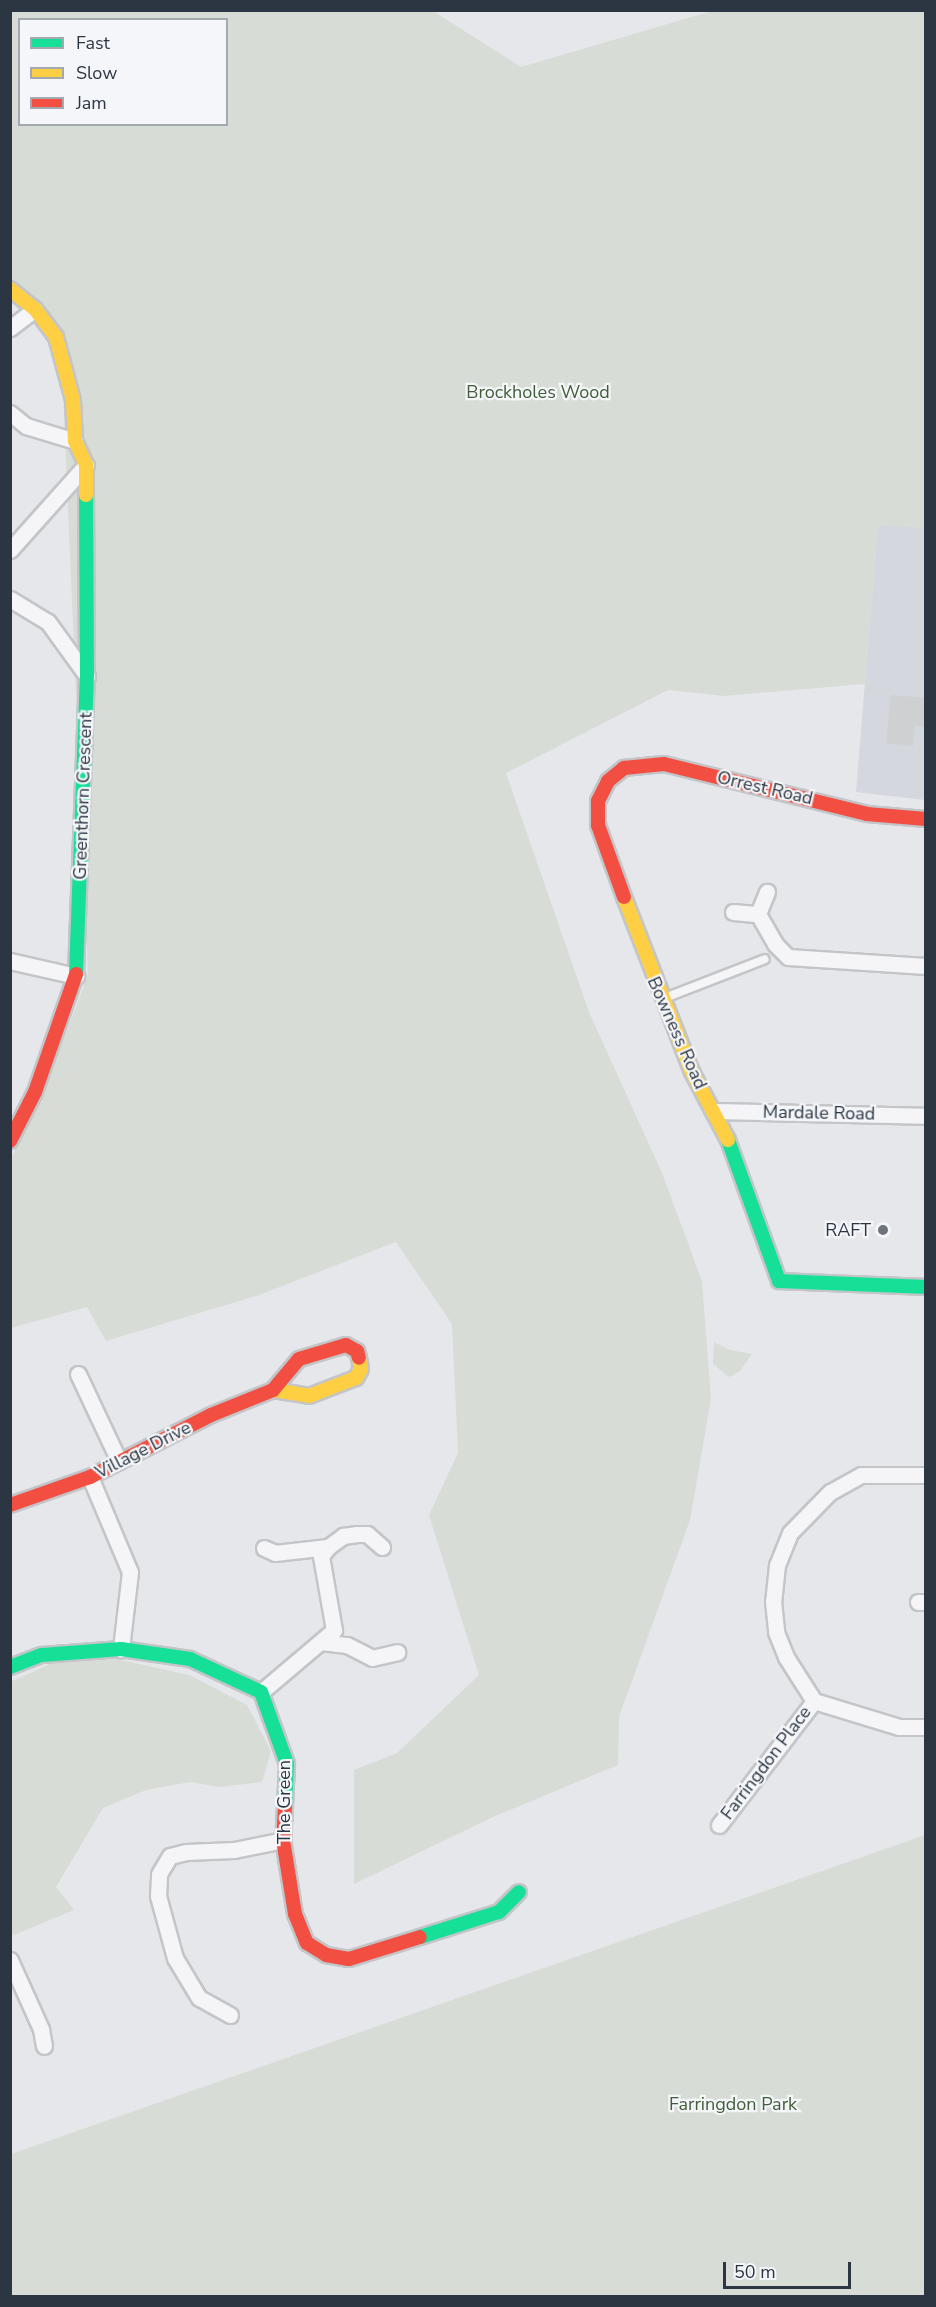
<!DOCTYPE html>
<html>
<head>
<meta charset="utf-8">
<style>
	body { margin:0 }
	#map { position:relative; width:936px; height:2307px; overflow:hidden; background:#e5e7ea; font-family:"Nunito Sans",sans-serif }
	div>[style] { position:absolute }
	.built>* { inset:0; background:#d4d7dd }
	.green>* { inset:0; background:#d7ddd6 }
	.building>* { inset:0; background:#ced0d2 }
	.roads { filter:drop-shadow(2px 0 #c3c5c8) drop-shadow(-2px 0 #c3c5c8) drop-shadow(0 2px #c3c5c8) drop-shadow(0 -2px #c3c5c8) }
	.lane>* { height:8px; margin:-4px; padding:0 4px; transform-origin:4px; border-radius:4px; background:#f5f5f7 }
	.street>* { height:15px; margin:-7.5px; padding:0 7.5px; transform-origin:7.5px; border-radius:7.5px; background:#f5f5f7 }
	.fast>* { height:14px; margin:-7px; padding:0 7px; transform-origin:7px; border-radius:7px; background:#16e098 }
	.slow>* { height:14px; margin:-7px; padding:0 7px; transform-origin:7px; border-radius:7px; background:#ffcf43 }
	.jam>* { height:14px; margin:-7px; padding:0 7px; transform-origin:7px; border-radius:7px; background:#f24e42 }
	.dots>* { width:16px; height:16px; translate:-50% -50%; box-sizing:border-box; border:3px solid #f4f6f9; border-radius:50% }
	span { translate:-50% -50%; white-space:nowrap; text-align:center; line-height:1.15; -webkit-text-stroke:4.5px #f4f6f9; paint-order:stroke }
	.park-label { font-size:18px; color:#435e3a }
	.street-label { font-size:18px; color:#2c3643 }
	.poi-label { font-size:18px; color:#2c3643 }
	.right { translate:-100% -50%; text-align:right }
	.frame { position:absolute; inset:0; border:12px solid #2c3643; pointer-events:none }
	.legend { position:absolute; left:18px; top:18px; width:210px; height:108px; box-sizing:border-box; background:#f4f6f9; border:2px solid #a4a9b0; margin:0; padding:8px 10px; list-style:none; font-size:18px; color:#2c3643 }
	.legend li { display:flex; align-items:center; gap:12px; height:30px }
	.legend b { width:30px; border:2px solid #a4a9b0 }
	.scale { position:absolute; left:723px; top:2262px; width:128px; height:27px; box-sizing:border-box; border:3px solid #2c3643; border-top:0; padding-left:8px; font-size:18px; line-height:21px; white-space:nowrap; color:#2c3643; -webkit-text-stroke:4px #f4f6f9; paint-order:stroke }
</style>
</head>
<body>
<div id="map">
	<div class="built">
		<div style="clip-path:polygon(878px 524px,925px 528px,925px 800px,856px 792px)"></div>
	</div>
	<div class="green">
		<div style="clip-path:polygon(evenodd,11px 11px,433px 11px,521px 67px,712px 11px,925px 11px,925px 528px,878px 525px,865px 684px,724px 696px,668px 690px,506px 773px,589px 1012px,662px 1173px,702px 1281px,711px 1399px,690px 1520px,619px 1717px,618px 1765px,493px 1817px,354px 1884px,354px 1770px,397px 1753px,479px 1675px,429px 1515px,458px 1453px,452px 1324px,396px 1242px,259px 1295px,106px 1341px,87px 1307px,11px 1328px,11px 1158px,41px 1099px,88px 975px,62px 367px,45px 305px,11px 285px,11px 11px,20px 20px,226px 20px,226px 124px,20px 124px,20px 20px)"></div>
		<div style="clip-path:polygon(714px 1342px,730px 1350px,752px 1354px,740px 1371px,729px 1377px,713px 1364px)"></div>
		<div style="clip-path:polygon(117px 1659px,189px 1675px,247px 1705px,271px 1751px,262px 1782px,220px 1787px,190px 1782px,146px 1790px,103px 1808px,56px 1887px,74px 1910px,14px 1935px,10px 1931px,10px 1682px,52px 1663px)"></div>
		<div style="clip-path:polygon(925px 1835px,925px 2296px,11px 2296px,11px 2154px)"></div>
	</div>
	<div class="building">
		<div style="clip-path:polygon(891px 695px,926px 698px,926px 727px,915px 726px,913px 746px,886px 743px)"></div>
	</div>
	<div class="roads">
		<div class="lane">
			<div style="left:662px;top:999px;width:110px;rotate:-21.2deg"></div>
		</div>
		<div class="street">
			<div style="left:10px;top:328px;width:31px;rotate:-37deg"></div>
			<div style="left:10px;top:413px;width:21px;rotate:39deg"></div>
			<div style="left:26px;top:426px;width:51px;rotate:17deg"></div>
			<div style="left:10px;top:550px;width:114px;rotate:-48.2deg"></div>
			<div style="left:10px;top:599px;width:44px;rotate:31.2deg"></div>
			<div style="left:48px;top:622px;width:67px;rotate:54.2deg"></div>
			<div style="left:733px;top:912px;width:25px;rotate:5deg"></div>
			<div style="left:758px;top:914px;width:34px;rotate:60deg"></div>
			<div style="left:775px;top:944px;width:18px;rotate:45deg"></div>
			<div style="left:788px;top:957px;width:138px;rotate:3.7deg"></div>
			<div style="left:758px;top:914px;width:24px;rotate:-68deg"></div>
			<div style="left:10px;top:961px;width:68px;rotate:12.8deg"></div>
			<div style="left:713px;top:1111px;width:213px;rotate:1.3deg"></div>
			<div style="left:78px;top:1374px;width:96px;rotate:64.8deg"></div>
			<div style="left:926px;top:1475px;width:65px;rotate:180deg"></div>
			<div style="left:861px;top:1475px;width:35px;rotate:151deg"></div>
			<div style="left:830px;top:1492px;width:57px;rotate:134.3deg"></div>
			<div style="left:790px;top:1533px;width:35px;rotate:112deg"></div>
			<div style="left:777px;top:1565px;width:36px;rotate:96deg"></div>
			<div style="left:773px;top:1601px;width:31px;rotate:84deg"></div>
			<div style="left:776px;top:1632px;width:27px;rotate:68deg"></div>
			<div style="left:786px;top:1657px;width:52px;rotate:57.5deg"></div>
			<div style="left:814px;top:1701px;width:89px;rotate:17deg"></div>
			<div style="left:899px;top:1727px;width:27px"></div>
			<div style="left:90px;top:1477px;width:103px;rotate:67.2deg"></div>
			<div style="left:130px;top:1572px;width:78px;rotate:96.7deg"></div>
			<div style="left:264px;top:1548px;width:12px;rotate:24deg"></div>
			<div style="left:275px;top:1553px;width:53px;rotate:-6.5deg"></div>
			<div style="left:918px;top:1602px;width:8px"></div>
			<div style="left:321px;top:1642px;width:26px;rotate:7deg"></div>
			<div style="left:347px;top:1645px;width:28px;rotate:27deg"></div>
			<div style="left:372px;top:1658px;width:26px;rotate:-13deg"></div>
			<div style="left:261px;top:1692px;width:96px;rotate:-40.3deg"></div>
			<div style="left:334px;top:1630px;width:75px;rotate:-100deg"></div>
			<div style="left:321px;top:1556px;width:11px;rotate:-52deg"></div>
			<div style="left:328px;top:1547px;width:19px;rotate:-36deg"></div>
			<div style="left:343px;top:1536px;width:14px;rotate:-8deg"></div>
			<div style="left:357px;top:1534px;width:10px"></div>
			<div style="left:367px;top:1534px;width:20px;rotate:41deg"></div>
			<div style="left:719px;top:1825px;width:156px;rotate:-52.5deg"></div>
			<div style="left:10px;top:1960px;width:76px;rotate:65.8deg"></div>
			<div style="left:41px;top:2029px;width:17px;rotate:80deg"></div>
			<div style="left:230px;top:2015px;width:35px;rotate:-151deg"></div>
			<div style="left:199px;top:1998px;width:47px;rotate:-121deg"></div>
			<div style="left:175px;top:1958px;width:64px;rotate:-105.3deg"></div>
			<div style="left:158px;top:1896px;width:22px;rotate:-87deg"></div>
			<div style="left:159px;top:1874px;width:21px;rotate:-59deg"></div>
			<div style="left:170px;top:1856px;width:16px;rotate:-14deg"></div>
			<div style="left:186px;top:1852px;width:48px;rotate:-2.4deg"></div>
			<div style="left:234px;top:1850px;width:50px;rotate:-11.5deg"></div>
		</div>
		<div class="fast">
			<div style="left:76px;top:974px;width:298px;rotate:-87.9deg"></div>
			<div style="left:87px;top:676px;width:181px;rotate:-90.3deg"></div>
			<div style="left:728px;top:1140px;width:150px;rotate:70.1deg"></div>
			<div style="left:779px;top:1281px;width:147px;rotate:2.3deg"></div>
			<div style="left:10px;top:1667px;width:34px;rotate:-21deg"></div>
			<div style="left:42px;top:1655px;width:79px;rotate:-4.3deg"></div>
			<div style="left:121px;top:1649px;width:70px;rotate:8.2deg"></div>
			<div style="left:190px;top:1659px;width:78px;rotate:24.9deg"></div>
			<div style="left:261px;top:1692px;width:77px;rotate:70.1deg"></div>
			<div style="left:287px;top:1764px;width:42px;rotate:92.7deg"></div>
			<div style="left:420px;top:1937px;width:83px;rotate:-17.6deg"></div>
			<div style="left:499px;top:1912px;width:28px;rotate:-45deg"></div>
		</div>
		<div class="slow">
			<div style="left:10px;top:289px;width:32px;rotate:39deg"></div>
			<div style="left:35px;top:309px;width:35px;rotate:53deg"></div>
			<div style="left:56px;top:337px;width:65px;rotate:74.9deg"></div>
			<div style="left:73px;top:400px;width:41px;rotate:87.2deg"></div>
			<div style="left:75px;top:441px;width:26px;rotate:65deg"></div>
			<div style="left:86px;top:465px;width:30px;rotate:90deg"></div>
			<div style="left:624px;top:897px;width:188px;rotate:68.8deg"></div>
			<div style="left:692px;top:1072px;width:77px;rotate:62.1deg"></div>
			<div style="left:273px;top:1390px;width:36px;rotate:9deg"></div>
			<div style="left:309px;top:1396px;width:50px;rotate:-21deg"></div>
			<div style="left:356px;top:1378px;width:10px;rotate:-61deg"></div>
			<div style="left:361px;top:1369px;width:11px;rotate:-100deg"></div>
		</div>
		<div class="jam">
			<div style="left:624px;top:897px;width:77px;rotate:-109.9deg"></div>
			<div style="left:598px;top:825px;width:24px;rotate:-90deg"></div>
			<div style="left:598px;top:801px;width:22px;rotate:-63deg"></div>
			<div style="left:608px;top:781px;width:21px;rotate:-39deg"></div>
			<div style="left:624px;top:768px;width:40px;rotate:-5.7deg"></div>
			<div style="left:664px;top:764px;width:209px;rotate:13.8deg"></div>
			<div style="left:867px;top:814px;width:59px;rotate:4.8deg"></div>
			<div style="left:10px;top:1141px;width:55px;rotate:-63deg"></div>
			<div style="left:35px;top:1092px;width:125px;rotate:-70.8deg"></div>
			<div style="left:10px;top:1505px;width:85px;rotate:-19.3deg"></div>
			<div style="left:90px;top:1477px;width:136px;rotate:-27.1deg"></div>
			<div style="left:211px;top:1415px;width:67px;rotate:-22deg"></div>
			<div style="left:273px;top:1390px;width:40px;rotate:-50deg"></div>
			<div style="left:299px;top:1359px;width:49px;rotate:-16.6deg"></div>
			<div style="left:346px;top:1345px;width:13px;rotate:29deg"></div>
			<div style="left:357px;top:1351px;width:7px;rotate:74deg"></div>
			<div style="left:285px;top:1806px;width:34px;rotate:93deg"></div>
			<div style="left:283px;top:1840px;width:75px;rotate:80.8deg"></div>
			<div style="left:295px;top:1914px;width:31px;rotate:68deg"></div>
			<div style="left:307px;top:1943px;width:22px;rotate:32deg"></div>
			<div style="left:326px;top:1955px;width:23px;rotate:10deg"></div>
			<div style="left:349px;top:1959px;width:74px;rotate:-17.2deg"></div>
		</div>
	</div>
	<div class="dots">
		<div style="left:883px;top:1230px;background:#6d747d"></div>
	</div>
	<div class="park-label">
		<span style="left:538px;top:392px">Brockholes Wood</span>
		<span style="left:733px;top:2104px">Farringdon Park</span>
	</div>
	<div class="street-label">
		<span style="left:765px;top:788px;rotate:13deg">Orrest Road</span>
		<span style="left:83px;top:796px;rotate:-88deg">Greenthorn Crescent</span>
		<span style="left:677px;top:1033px;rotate:66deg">Bowness Road</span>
		<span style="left:819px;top:1113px;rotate:1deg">Mardale Road</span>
		<span style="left:143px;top:1450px;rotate:-27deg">Village Drive</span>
		<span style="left:766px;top:1763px;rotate:-53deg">Farringdon Place</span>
		<span style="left:284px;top:1802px;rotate:-90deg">The Green</span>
	</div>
	<div class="poi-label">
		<span class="right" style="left:871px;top:1230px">RAFT</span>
	</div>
	<div class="frame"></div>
	<ul class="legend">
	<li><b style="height:8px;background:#16e098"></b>Fast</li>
	<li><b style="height:8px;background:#ffcf43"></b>Slow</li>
	<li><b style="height:8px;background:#f24e42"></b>Jam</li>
	</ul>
	<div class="scale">50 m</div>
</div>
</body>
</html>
